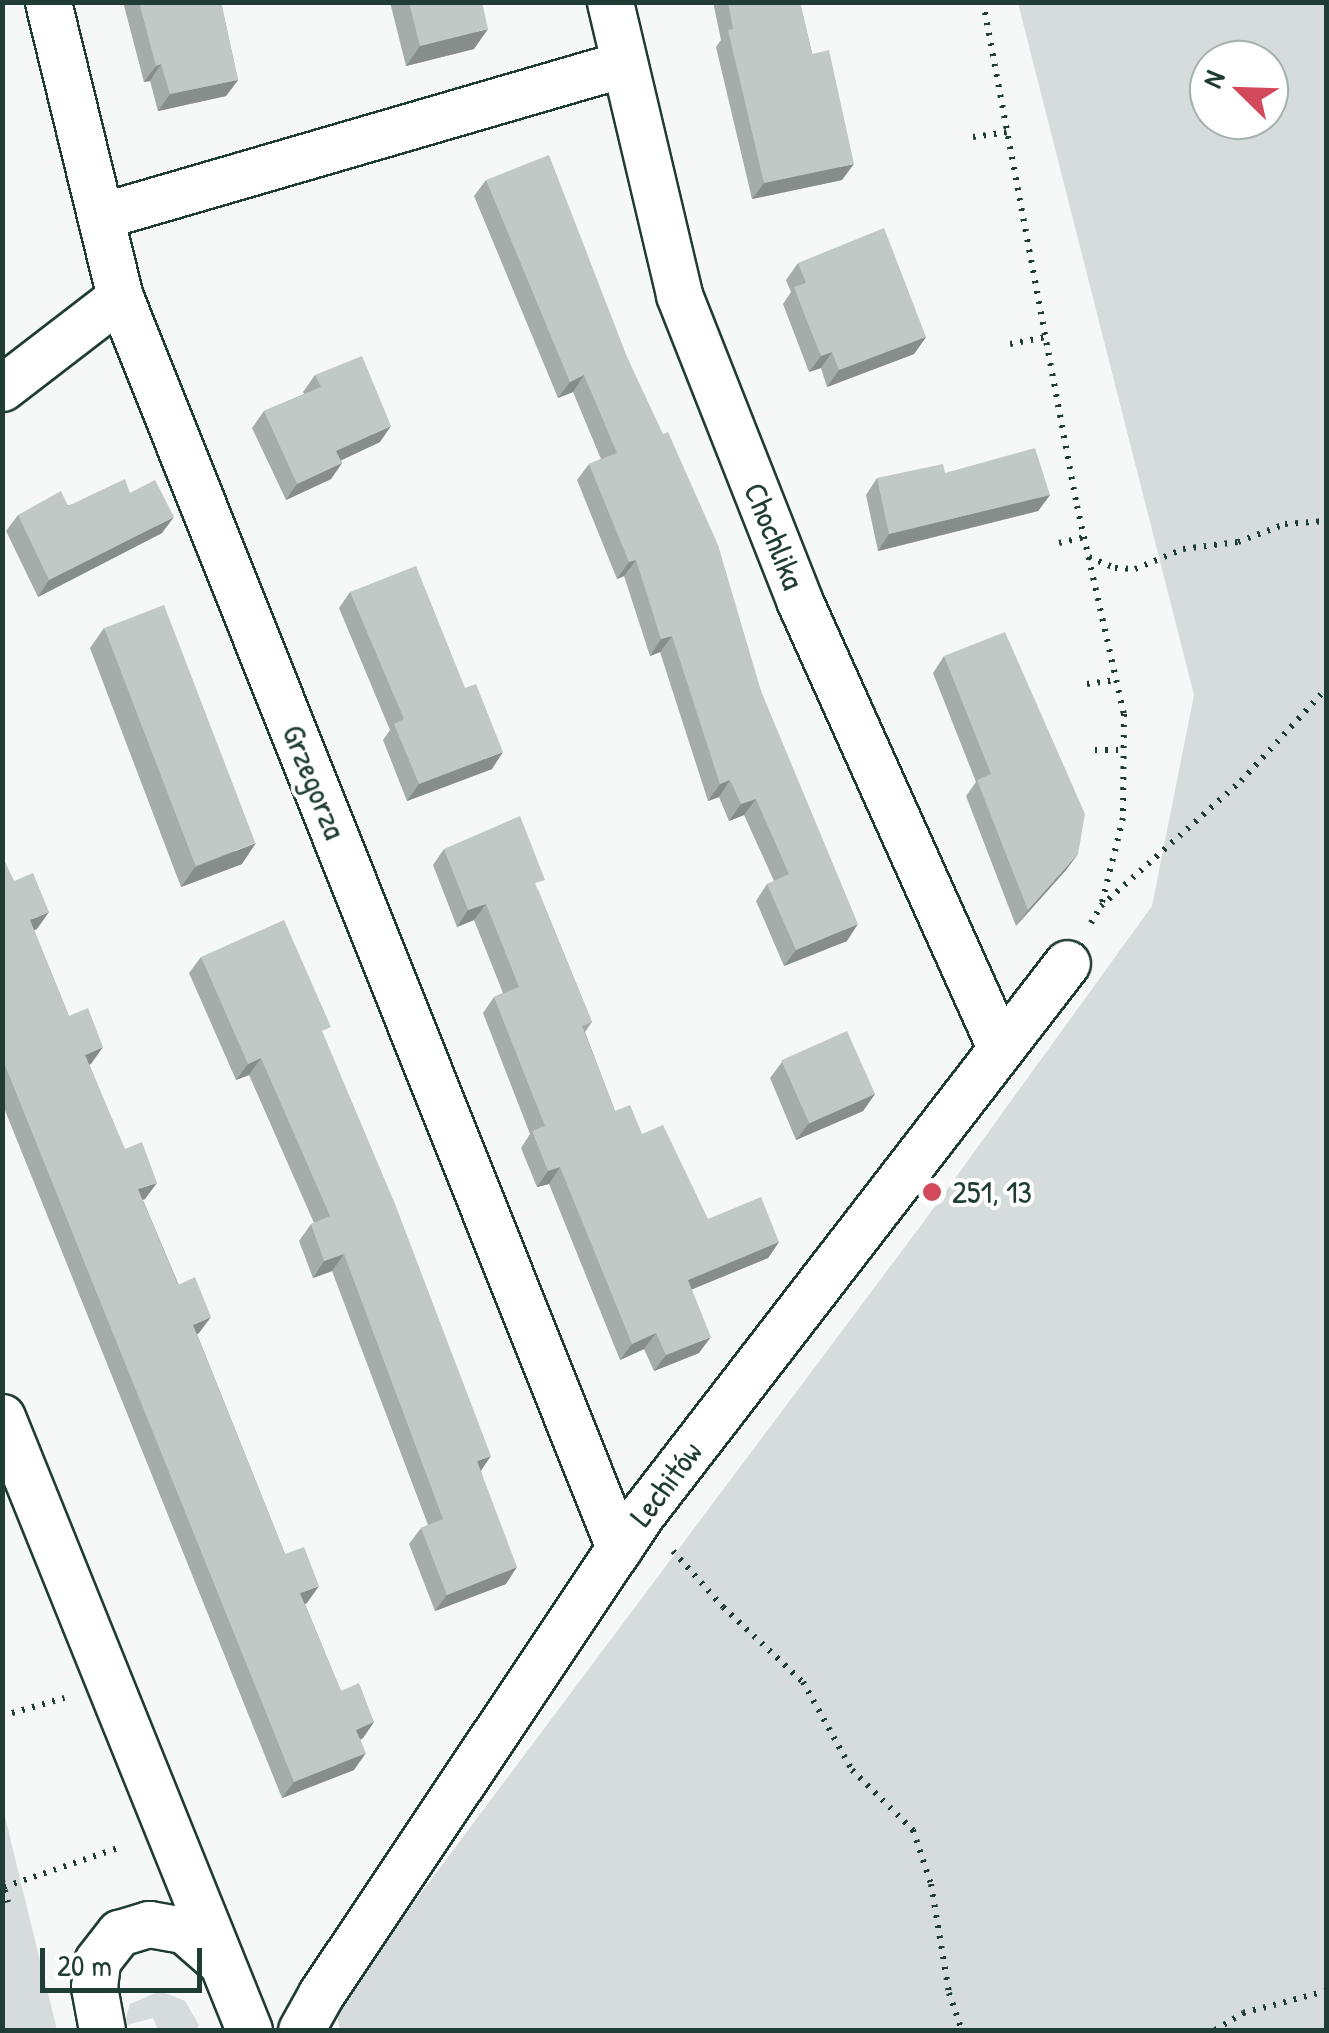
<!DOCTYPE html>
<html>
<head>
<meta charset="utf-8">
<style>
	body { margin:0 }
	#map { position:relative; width:1329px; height:2033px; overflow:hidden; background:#f6f7f7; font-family:"Patrick Hand",sans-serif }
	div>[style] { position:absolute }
	.green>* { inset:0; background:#d6dcdb }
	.path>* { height:6px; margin-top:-3px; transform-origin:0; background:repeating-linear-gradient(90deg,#1f3d34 0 2.5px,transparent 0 10.5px) }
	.roads { filter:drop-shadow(2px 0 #1f3d34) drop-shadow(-2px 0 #1f3d34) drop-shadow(0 2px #1f3d34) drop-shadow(0 -2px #1f3d34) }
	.minor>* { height:45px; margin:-22.5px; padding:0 22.5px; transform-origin:22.5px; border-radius:22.5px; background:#fff }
	.wall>* { inset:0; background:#a5adaa }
	.shaded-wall>* { inset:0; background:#868d8b }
	.building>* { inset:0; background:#c0c9c6; transform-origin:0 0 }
	.dots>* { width:28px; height:28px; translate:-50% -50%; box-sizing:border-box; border:5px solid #fff; border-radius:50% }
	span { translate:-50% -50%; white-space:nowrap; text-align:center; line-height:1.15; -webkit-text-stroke:8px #fff; paint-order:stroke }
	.street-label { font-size:32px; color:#1f3d34 }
	.poi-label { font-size:32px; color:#1f3d34 }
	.left { translate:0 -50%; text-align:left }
	.frame { position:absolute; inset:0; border:5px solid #1f3d34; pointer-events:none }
	.north { position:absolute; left:1189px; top:40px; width:100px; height:100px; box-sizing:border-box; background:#fff; border:2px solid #a5b1ae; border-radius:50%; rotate:293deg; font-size:28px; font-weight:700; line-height:40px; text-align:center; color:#1f3d34 }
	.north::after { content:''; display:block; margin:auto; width:35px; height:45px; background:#d1495b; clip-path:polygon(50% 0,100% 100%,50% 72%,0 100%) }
	.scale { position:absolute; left:40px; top:1948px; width:162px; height:45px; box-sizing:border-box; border:5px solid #1f3d34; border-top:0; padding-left:12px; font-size:30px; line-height:35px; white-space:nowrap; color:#1f3d34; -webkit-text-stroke:8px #fff; paint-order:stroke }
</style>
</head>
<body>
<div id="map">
	<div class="green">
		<div style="clip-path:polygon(evenodd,1018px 3px,1326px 3px,1326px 2030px,340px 2030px,335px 2008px,925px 1220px,1152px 906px,1194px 695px,1018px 3px,1209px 60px,1269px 60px,1269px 120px,1209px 120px,1209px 60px)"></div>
		<div style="clip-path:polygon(3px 1808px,21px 1883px,57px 2030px,3px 2030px)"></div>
		<div style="clip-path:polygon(160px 1991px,185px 2001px,199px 2025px,196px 2030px,158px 2030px,153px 2018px,123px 2026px,130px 2004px)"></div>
	</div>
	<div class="path">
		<div style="left:983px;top:2px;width:513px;rotate:79.44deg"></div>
		<div style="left:1077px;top:506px;width:213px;rotate:77.3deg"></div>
		<div style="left:1124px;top:714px;width:104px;rotate:90.6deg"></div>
		<div style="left:1123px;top:818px;width:91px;rotate:104deg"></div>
		<div style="left:973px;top:137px;width:34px;rotate:-8deg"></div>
		<div style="left:1010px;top:344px;width:36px;rotate:-11deg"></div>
		<div style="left:1059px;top:543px;width:27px;rotate:-13deg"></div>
		<div style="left:1089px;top:557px;width:28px;rotate:23deg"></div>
		<div style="left:1115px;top:568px;width:20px;rotate:3deg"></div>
		<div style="left:1135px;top:569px;width:52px;rotate:-22.6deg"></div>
		<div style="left:1183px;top:549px;width:55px;rotate:-7.3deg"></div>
		<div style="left:1238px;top:542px;width:50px;rotate:-21deg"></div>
		<div style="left:1285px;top:524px;width:41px;rotate:-4.2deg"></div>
		<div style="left:1087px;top:684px;width:29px;rotate:-8deg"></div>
		<div style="left:1095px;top:750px;width:29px"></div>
		<div style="left:1091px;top:923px;width:20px;rotate:-60deg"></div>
		<div style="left:1101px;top:906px;width:188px;rotate:-41.8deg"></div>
		<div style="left:1241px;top:781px;width:125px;rotate:-47.3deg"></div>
		<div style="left:673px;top:1551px;width:75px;rotate:48.2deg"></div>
		<div style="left:723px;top:1607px;width:110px;rotate:43.2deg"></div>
		<div style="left:803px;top:1682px;width:101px;rotate:60.9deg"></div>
		<div style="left:852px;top:1770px;width:86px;rotate:44.5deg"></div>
		<div style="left:913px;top:1830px;width:57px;rotate:71.6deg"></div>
		<div style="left:931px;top:1884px;width:110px;rotate:80.6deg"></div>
		<div style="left:949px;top:1993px;width:39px;rotate:71deg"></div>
		<div style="left:2px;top:1716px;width:65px;rotate:-16.2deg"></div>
		<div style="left:2px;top:1880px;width:23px;rotate:75deg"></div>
		<div style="left:4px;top:1887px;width:124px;rotate:-18.9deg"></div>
		<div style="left:1215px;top:2030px;width:33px;rotate:-31deg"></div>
		<div style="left:1243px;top:2013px;width:86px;rotate:-14.8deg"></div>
	</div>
	<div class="roads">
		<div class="minor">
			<div style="left:48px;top:2px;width:304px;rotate:76.3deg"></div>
			<div style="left:120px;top:297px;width:1347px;rotate:68.25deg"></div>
			<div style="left:610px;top:2px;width:301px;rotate:76.7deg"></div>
			<div style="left:679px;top:295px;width:328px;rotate:68.5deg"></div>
			<div style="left:799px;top:600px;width:490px;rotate:65.8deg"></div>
			<div style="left:101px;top:216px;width:544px;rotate:-16.23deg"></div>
			<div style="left:2px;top:388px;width:149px;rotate:-37.6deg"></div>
			<div style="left:2px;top:1417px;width:661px;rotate:68.05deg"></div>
			<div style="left:102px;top:2030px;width:44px;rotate:-100.5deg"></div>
			<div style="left:94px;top:1987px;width:26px;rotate:-83deg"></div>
			<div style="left:97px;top:1961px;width:36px;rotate:-52deg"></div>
			<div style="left:119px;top:1933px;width:31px;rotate:-17deg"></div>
			<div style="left:149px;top:1924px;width:36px;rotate:10deg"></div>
			<div style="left:184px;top:1930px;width:43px;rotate:41.2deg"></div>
			<div style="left:301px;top:2030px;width:41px;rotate:-60.9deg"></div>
			<div style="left:321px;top:1994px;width:576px;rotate:-56.25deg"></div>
			<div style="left:641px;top:1515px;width:697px;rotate:-52.34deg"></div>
		</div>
	</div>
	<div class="wall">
		<div style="clip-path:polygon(123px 2px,221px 2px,238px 80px,226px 96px,158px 111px,150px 81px,144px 82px)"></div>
		<div style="clip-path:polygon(390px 2px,482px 2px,474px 49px,406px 66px)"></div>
		<div style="clip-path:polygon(713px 2px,800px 2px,842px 180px,752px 199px,716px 47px,721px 40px)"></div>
		<div style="clip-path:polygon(486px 180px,627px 357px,761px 691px,847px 941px,784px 966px,756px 901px,767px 884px,774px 881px,744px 815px,729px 821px,719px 797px,708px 801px,660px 652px,650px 656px,624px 576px,617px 579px,577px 480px,589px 464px,601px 459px,573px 392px,558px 398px,474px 196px)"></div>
		<div style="clip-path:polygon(798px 263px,926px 337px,914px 354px,827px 387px,821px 368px,809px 372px,783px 304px,791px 292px,786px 280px)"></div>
		<div style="clip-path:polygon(315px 375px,380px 442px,341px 460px,342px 463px,331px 479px,286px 500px,252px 428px,264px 411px,304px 394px,303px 392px)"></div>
		<div style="clip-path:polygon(945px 473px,1050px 495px,1038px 511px,878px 551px,866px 495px,877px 478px)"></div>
		<div style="clip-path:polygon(130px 493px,162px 533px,38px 597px,6px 531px,18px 515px)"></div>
		<div style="clip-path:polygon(350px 592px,492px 769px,407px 801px,383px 740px,390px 730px,339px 608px)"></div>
		<div style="clip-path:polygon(104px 628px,242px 864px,181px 887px,90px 648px)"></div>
		<div style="clip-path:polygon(944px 656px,1078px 854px,1066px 870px,1016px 926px,966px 796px,976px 782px,933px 673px)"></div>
		<div style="clip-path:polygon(444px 849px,538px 890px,592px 1022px,585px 1032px,615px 1111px,642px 1134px,708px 1219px,779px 1242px,768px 1258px,692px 1289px,699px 1353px,654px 1371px,644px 1349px,620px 1360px,549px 1184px,537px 1187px,521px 1148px,530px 1134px,483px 1013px,494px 997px,503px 993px,474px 920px,457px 927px,433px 865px)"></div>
		<div style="clip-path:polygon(2px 856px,9px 871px,37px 929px,34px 930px,69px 1016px,91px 1064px,89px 1064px,145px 1199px,143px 1200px,199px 1333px,197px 1334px,285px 1554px,307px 1603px,305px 1604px,341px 1691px,374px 1722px,363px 1738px,360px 1740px,354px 1770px,282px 1798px,2px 1103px)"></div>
		<div style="clip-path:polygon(201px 957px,324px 1036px,481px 1471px,506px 1584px,435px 1611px,409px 1544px,421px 1528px,428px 1525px,332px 1271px,313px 1278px,299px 1241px,311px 1224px,314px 1223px,249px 1075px,236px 1080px,189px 973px)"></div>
		<div style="clip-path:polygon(782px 1062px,875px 1094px,863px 1111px,796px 1140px,770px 1078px)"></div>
	</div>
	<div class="shaded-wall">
		<div style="clip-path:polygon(488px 29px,474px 49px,406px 66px,420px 46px)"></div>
		<div style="clip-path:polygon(161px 64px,150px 81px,144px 82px,156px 66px)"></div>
		<div style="clip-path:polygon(238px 80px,226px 96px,158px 111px,170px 94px)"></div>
		<div style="clip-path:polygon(854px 164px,842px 180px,752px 199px,764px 183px)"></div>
		<div style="clip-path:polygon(926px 337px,914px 354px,827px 387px,839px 370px)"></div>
		<div style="clip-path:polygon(832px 352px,821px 368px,809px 372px,821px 356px)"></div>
		<div style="clip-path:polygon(584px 375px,573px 392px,558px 398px,570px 382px)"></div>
		<div style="clip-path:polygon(391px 426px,380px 442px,325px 468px,336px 451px)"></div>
		<div style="clip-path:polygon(342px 463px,331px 479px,286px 500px,297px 484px)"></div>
		<div style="clip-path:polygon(1050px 495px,1038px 511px,878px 551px,889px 534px)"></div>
		<div style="clip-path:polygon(174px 517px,162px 533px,38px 597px,49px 580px)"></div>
		<div style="clip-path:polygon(636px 560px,624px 576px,617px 579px,629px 562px)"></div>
		<div style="clip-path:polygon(672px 636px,660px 652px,650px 656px,661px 639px)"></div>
		<div style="clip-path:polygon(503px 752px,492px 769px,407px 801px,419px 784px)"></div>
		<div style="clip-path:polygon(730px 780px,719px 797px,708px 801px,720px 784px)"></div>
		<div style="clip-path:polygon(756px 799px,744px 815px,729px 821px,741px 804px)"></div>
		<div style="clip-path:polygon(256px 843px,242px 864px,181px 887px,195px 867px)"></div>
		<div style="clip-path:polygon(1078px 854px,1066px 870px,1016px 926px,1028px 910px)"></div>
		<div style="clip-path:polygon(486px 904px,474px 920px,457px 927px,468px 910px)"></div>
		<div style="clip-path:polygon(49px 912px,37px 929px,18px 937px,30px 920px)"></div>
		<div style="clip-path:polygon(858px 924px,847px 941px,784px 966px,796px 950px)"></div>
		<div style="clip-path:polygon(103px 1047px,91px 1064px,74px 1071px,85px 1055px)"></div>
		<div style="clip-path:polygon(261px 1058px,249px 1075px,236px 1080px,248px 1064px)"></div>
		<div style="clip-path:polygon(875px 1094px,863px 1111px,796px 1140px,808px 1124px)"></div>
		<div style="clip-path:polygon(560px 1167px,549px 1184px,537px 1187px,548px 1171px)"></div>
		<div style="clip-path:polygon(157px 1183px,145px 1199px,127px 1205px,138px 1189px)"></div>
		<div style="clip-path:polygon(779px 1242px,768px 1258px,676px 1296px,688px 1280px)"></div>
		<div style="clip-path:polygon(344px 1254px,332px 1271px,313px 1278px,324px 1261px)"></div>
		<div style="clip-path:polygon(211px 1317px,199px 1333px,181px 1341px,193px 1325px)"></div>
		<div style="clip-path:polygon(656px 1333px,644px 1349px,620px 1360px,632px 1344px)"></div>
		<div style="clip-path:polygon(711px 1337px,699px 1353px,654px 1371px,666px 1355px)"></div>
		<div style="clip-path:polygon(491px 1456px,480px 1472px,477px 1461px)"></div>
		<div style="clip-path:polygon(517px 1567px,506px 1584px,435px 1611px,447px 1595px)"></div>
		<div style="clip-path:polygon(319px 1586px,307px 1603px,289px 1610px,300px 1593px)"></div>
		<div style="clip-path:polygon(374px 1722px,363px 1738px,345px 1747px,356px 1730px)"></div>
		<div style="clip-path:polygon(366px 1753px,354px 1770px,282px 1798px,294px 1782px)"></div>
	</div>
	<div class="building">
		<div style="clip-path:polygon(139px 2px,221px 2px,238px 80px,170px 94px,161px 64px,156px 66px)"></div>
		<div style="clip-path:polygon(409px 2px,482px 2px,488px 29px,420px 46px)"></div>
		<div style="clip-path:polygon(728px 2px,800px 2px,812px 54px,829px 50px,854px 164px,764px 183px,728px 30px,733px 29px)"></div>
		<div style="clip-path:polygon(549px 155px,627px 357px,663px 434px,668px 432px,718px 545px,761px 691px,858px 924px,796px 950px,767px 884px,789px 874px,756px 799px,741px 804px,730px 780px,720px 784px,672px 636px,661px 639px,636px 560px,629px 562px,589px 464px,617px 453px,584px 375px,570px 382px,486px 180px)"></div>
		<div style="clip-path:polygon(884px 228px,926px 337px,839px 370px,832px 352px,821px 356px,807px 321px,794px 287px,806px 283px,798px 263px)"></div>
		<div style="clip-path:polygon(362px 356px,391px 426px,336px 451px,342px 463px,297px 484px,264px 411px,321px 387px,315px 375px)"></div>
		<div style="clip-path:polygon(1035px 448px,1050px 495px,889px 534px,877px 478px,943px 464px,945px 473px)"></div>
		<div style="clip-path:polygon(125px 479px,130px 493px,155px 480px,174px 517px,49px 580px,18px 515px,61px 491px,68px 506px)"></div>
		<div style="clip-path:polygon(416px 566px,465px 688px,476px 684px,503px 752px,419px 784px,394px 724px,404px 719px,350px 592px)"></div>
		<div style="left:164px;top:605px;width:255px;height:64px;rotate:69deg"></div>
		<div style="clip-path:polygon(1005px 632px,1085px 814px,1078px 854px,1028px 910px,977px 780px,991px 774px,944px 656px)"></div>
		<div style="clip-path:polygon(520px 816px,545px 880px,535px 883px,592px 1022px,582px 1026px,615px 1111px,630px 1105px,642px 1134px,663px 1125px,708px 1219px,761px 1197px,779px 1242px,688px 1280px,711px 1337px,666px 1355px,656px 1333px,632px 1344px,560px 1167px,548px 1171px,532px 1131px,545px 1126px,494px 997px,519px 987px,486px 904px,468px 910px,444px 849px)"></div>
		<div style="clip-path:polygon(2px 856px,14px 881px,33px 873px,49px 912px,30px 920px,69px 1016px,88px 1008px,103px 1047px,85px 1055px,125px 1149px,142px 1142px,157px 1183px,138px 1189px,178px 1285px,195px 1277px,211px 1317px,193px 1325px,285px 1554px,304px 1547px,319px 1586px,300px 1593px,341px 1691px,359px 1683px,374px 1722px,356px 1730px,366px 1753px,294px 1782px,2px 1058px)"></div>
		<div style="clip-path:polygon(284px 920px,331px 1027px,322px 1031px,395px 1204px,491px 1456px,477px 1461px,517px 1567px,447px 1595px,421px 1528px,443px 1519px,344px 1254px,324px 1261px,311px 1224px,330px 1216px,261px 1058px,248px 1064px,201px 957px)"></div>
		<div style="left:847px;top:1031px;width:69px;height:72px;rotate:66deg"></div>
	</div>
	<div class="dots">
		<div style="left:932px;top:1192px;background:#d1495b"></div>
	</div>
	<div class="street-label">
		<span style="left:774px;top:536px;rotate:68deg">Chochlika</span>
		<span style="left:314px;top:782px;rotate:68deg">Grzegorza</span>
		<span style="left:666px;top:1484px;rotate:-53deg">Lechitów</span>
	</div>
	<div class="poi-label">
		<span class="left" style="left:952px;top:1192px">251, 13</span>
	</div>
	<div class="frame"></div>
	<div class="north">N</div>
	<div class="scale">20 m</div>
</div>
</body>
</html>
